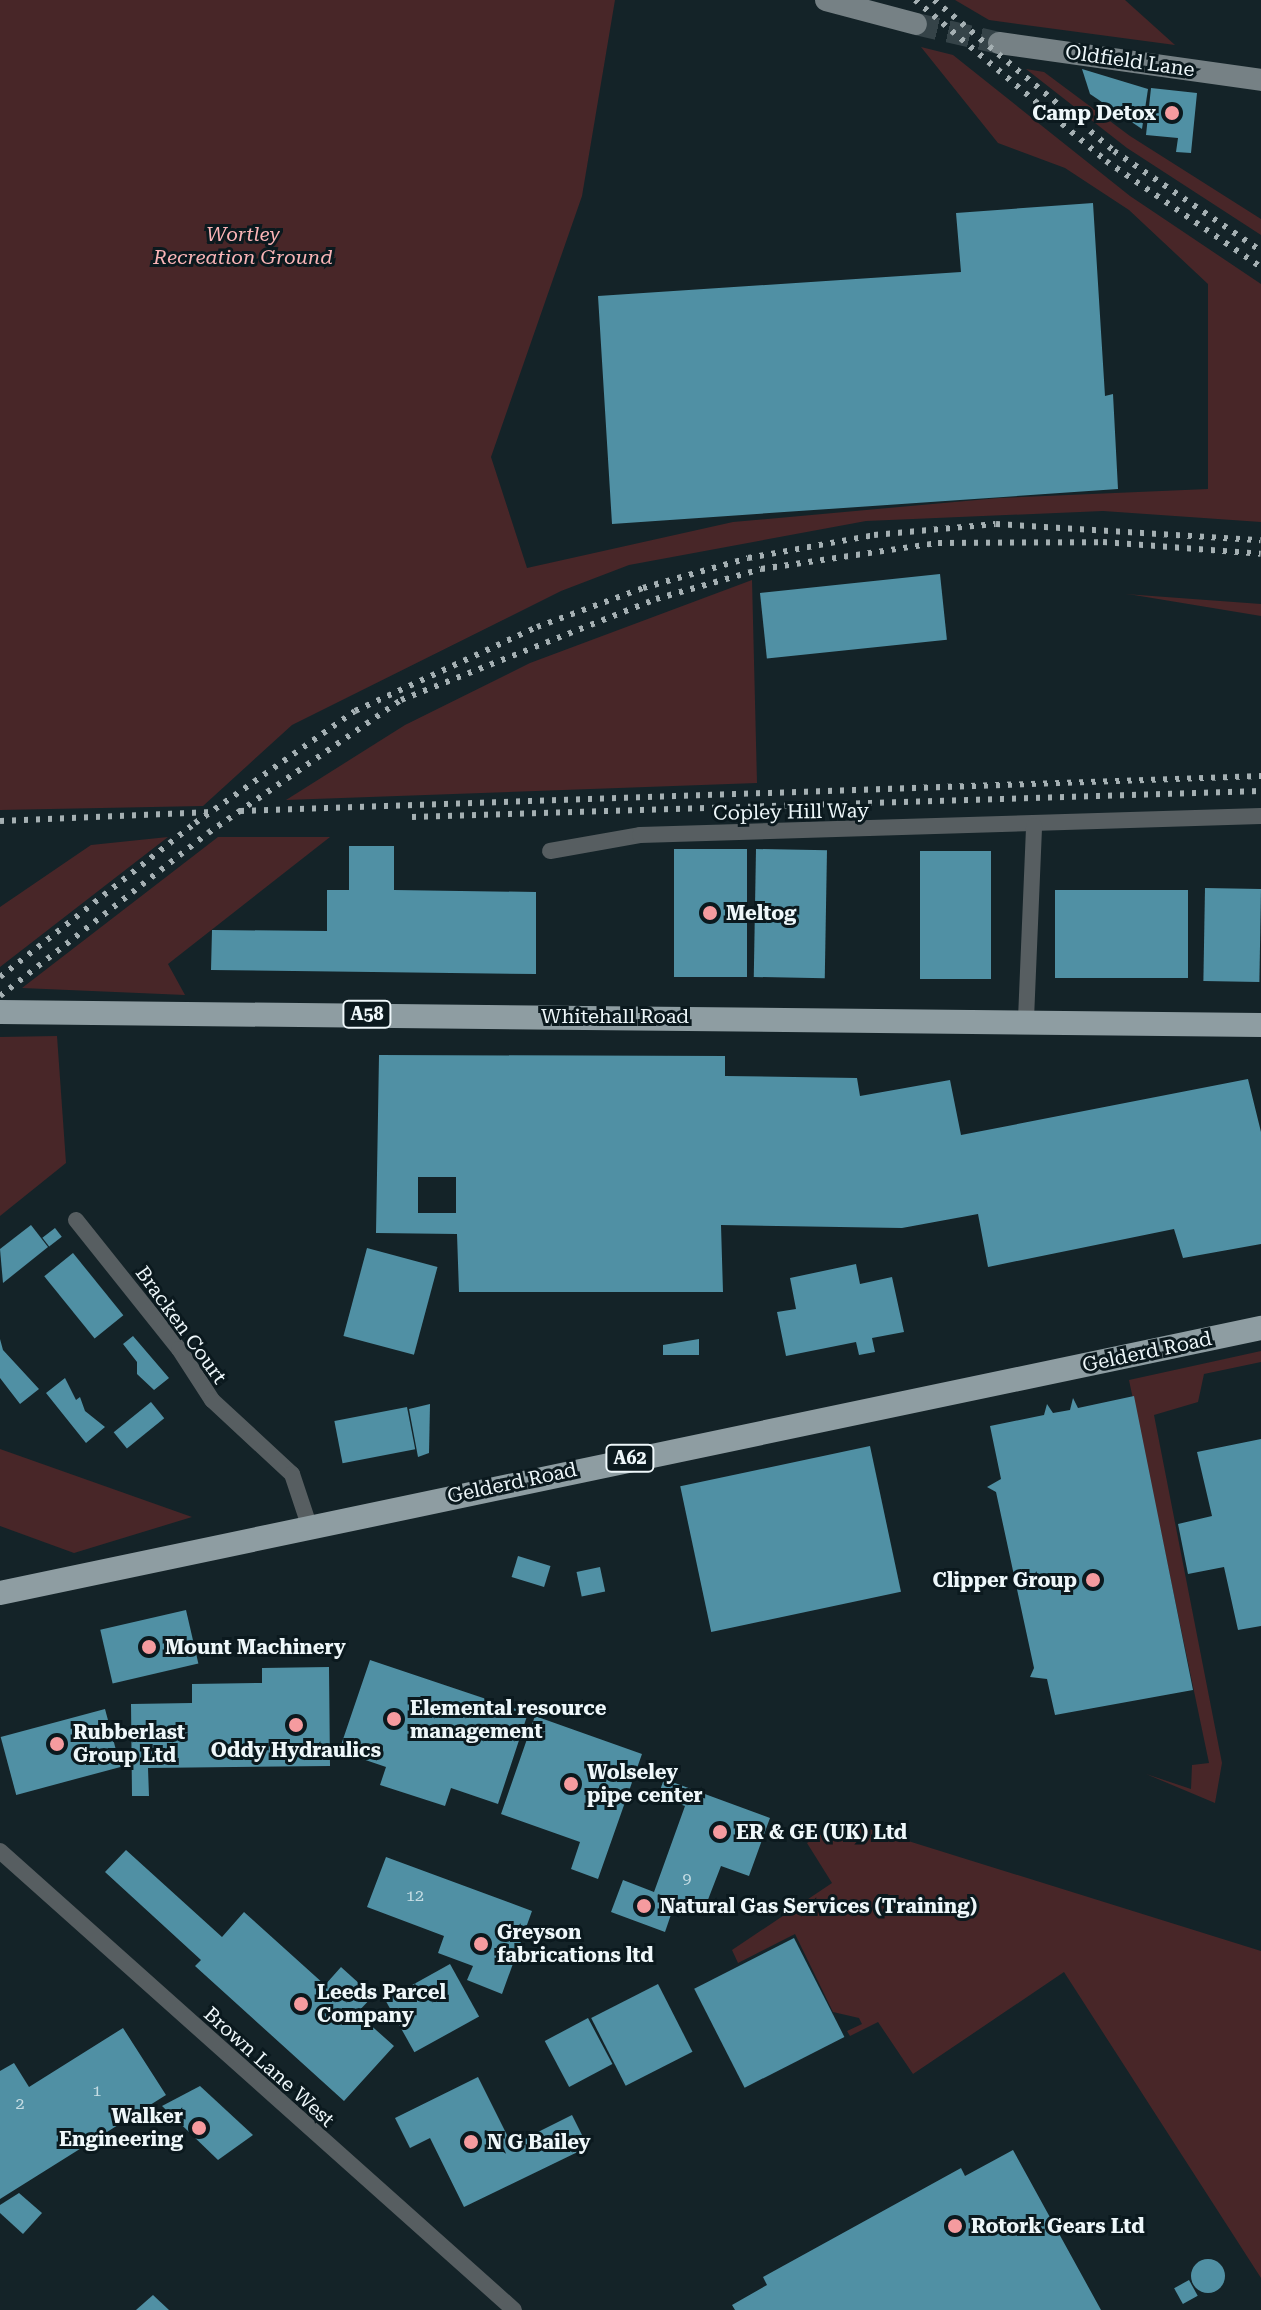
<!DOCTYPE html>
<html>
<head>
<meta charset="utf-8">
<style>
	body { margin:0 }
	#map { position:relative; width:1261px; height:2310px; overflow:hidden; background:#142328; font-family:"Roboto Serif",serif }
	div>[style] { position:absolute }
	.green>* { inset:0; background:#482628 }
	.building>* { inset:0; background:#5090a4; transform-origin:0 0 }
	.round { border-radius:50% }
	.secondary-tunnel>* { height:22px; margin-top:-11px; transform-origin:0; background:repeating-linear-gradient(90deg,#354348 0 22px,transparent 0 33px) }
	.street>* { height:16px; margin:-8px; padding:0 8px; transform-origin:8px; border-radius:8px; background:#575e61 }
	.secondary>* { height:22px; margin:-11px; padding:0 11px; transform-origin:11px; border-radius:11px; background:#768185 }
	.primary>* { height:24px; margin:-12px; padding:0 12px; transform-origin:12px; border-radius:12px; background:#8e9da2 }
	.rail>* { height:6px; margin-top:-3px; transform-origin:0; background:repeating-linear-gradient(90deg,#a5b0b3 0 4px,transparent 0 12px) }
	.dots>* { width:22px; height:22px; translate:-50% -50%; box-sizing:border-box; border:4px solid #0b191e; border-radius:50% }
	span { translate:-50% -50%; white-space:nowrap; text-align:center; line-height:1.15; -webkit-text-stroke:6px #0b191e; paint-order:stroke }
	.number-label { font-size:16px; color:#c6dde4 }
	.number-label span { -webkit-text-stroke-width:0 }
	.shield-label span { padding:2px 6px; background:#0b191e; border:2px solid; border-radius:6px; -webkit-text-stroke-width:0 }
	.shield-label { font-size:18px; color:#eef7fa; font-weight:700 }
	.street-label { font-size:20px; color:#eef7fa }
	.poi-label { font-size:20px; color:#eef7fa; font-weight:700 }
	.right { translate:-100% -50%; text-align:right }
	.left { translate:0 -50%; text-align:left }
	.park-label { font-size:20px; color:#fab4b6; font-style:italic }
</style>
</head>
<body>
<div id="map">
	<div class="green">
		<div style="clip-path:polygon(0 0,615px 0,582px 196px,491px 457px,527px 568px,733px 522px,999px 498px,1208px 489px,1208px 284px,1129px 210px,1065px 168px,998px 143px,921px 47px,953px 55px,1130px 196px,1261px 284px,1261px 522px,1103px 511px,866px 521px,629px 565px,561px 591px,292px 725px,203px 806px,0 810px)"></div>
		<div style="clip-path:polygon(955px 0,1125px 0,1175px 45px,989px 20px)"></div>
		<div style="clip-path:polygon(1026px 69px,1044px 72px,1130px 136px,1261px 219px,1261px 235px,1127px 148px)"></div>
		<div style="clip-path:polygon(752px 580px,757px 783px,286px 800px,405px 725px,530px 663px)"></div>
		<div style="clip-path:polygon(1125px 594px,1261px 604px,1261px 616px,1134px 595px)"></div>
		<div style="clip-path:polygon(168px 837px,124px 871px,0 967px,0 907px,91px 845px)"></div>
		<div style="clip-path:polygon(218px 837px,330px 837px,168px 964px,185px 995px,22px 988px)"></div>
		<div style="clip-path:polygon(57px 1036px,66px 1163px,0 1216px,0 1037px)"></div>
		<div style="clip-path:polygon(1261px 1351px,1261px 1362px,1204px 1374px,1198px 1402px,1154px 1415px,1222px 1763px,1215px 1803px,1146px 1774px,1191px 1789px,1192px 1765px,1209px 1763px,1129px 1380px)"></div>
		<div style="clip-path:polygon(0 1449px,192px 1517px,74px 1553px,0 1526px)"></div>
		<div style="clip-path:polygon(844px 1821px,1261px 1951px,1261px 2278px,1064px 1972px,913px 2074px,878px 2022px,850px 2036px,847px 2031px,862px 2024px,859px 2018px,833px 2012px,795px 1934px,738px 1963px,732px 1950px,832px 1883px,807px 1843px)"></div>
	</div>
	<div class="building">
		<div style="clip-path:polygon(1082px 69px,1148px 89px,1142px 129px,1090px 94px)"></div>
		<div style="clip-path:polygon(1151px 88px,1197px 93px,1191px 153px,1176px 152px,1178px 138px,1146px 135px)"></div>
		<div style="clip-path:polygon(1093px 203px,1105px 396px,1113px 394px,1118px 489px,612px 524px,598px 296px,961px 272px,956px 213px)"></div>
		<div style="left:940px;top:574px;width:66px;height:181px;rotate:84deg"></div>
		<div style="clip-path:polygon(349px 846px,394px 846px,394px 890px,536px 892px,536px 974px,211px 970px,212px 930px,327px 931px,327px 890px,349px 890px)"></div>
		<div style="left:674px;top:849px;width:73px;height:128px"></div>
		<div style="left:756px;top:849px;width:71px;height:128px;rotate:1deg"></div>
		<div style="left:920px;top:851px;width:71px;height:128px"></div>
		<div style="left:1205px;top:888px;width:56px;height:93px;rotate:1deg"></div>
		<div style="left:1055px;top:890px;width:133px;height:88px"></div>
		<div style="clip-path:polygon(evenodd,379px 1055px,725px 1056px,725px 1076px,857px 1078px,860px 1096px,950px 1080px,961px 1135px,1248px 1079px,1261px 1132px,1261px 1244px,1183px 1258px,1174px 1229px,988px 1267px,978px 1214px,902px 1228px,721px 1225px,723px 1292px,459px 1292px,457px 1234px,376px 1233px,379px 1055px,418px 1177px,456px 1177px,456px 1213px,418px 1213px,418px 1177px)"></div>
		<div style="clip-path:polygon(31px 1225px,48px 1247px,3px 1283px,0 1249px)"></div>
		<div style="left:55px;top:1228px;width:11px;height:16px;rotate:52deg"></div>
		<div style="left:367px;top:1248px;width:73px;height:91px;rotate:15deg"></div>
		<div style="left:73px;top:1253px;width:80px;height:37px;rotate:51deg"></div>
		<div style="clip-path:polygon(856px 1264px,860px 1284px,892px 1277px,904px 1332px,872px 1338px,875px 1352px,859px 1355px,856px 1342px,786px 1356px,777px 1312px,796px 1309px,790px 1278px)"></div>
		<div style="clip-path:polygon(133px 1336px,169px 1378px,154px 1390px,137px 1374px,137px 1362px,123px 1344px)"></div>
		<div style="clip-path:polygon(0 1339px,3px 1350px,39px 1389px,20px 1404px,0 1378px)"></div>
		<div style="clip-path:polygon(699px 1339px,699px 1355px,663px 1355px,663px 1345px)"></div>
		<div style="clip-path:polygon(65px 1378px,76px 1400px,80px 1397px,85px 1411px,105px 1427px,86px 1443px,46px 1393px)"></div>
		<div style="clip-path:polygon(1134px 1396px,1193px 1690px,1055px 1715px,1047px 1679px,1030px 1677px,1034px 1668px,996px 1492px,987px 1487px,1001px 1479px,990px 1426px,1044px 1415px,1047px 1404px,1053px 1413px,1070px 1410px,1073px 1398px,1078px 1408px)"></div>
		<div style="left:151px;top:1402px;width:21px;height:48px;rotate:51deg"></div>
		<div style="clip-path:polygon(430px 1404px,429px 1453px,418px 1457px,409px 1409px)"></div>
		<div style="left:407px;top:1407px;width:43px;height:74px;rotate:79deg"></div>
		<div style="clip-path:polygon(1261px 1439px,1261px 1626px,1238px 1630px,1224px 1567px,1188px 1574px,1178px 1524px,1212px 1516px,1197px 1452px)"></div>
		<div style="left:870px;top:1446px;width:149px;height:194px;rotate:78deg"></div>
		<div style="left:518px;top:1556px;width:34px;height:22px;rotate:17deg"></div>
		<div style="left:600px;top:1567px;width:25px;height:24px;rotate:78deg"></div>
		<div style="left:186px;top:1610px;width:55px;height:88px;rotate:77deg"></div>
		<div style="clip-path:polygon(370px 1660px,528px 1713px,498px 1804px,451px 1788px,445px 1806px,380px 1785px,386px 1767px,339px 1751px)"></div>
		<div style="clip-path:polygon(329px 1667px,330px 1766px,148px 1768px,149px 1796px,132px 1796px,131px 1704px,192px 1703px,192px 1684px,262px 1683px,262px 1668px)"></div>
		<div style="left:105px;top:1709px;width:60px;height:108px;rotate:75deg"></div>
		<div style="clip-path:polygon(535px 1716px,642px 1754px,598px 1879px,571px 1869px,580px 1842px,501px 1814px)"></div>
		<div style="clip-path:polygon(664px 1779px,770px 1818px,749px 1876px,721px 1866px,704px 1910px,676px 1900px,665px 1932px,611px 1912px,623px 1880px,654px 1892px,685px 1806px,658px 1796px)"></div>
		<div style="clip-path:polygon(126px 1850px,222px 1937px,244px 1912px,325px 1985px,341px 1967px,373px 1996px,357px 2013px,394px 2046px,344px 2101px,195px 1966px,201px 1960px,105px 1872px)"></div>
		<div style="clip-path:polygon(386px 1857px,532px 1911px,502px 1994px,467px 1980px,473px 1966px,438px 1953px,444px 1936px,367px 1907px)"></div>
		<div style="left:794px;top:1938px;width:111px;height:112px;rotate:63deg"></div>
		<div style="left:450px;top:1964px;width:60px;height:74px;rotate:61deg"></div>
		<div style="left:658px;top:1984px;width:76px;height:75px;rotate:63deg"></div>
		<div style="left:588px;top:2018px;width:52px;height:49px;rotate:62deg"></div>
		<div style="clip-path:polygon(123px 2028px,166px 2095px,0 2199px,0 2071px,14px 2063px,29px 2087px)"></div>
		<div style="clip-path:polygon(478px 2077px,512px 2145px,572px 2115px,588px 2147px,464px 2207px,430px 2138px,410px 2148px,395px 2118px)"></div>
		<div style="clip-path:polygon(200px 2086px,253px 2135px,218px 2160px,162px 2106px)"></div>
		<div style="clip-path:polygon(1013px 2150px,1101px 2310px,735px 2310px,732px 2305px,767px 2285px,763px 2277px,961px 2168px,965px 2176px)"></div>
		<div style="clip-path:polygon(19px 2193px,42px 2213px,23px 2234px,0 2213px,0 2205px)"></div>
		<div class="round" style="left:1191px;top:2259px;width:34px;height:34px"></div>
		<div style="left:1189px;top:2280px;width:18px;height:17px;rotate:61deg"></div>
		<div style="clip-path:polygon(153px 2295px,169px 2310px,136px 2310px)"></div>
	</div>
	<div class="secondary-tunnel">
		<div style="left:916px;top:24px;width:85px;rotate:12.9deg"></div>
	</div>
	<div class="street">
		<div style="left:550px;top:851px;width:91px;rotate:-10.1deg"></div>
		<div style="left:640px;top:835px;width:621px;rotate:-1.75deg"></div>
		<div style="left:1026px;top:1019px;width:193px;rotate:-87.6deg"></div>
		<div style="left:76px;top:1220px;width:165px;rotate:51.4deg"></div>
		<div style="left:179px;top:1349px;width:61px;rotate:57.1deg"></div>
		<div style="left:212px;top:1400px;width:109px;rotate:42.8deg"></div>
		<div style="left:292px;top:1474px;width:54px;rotate:71.6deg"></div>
		<div style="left:0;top:1851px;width:689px;rotate:41.76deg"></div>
	</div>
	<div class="secondary">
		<div style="left:826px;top:0;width:93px;rotate:14.9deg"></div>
		<div style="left:999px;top:43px;width:265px;rotate:8deg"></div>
	</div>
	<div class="primary">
		<div style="left:0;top:1012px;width:1261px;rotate:0.59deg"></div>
		<div style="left:0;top:1593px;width:1289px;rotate:-11.87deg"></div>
	</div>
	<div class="rail">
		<div style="left:915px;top:0;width:250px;rotate:40.1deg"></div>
		<div style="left:1106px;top:161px;width:188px;rotate:34.4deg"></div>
		<div style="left:934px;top:0;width:235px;rotate:40deg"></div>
		<div style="left:1114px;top:151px;width:178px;rotate:34.2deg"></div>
		<div style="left:240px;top:811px;width:1022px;rotate:-1.96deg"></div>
		<div style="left:412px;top:817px;width:849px;rotate:-1.75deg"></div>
		<div style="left:0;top:821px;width:212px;rotate:-2.4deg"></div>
		<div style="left:0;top:977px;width:248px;rotate:-38.3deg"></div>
		<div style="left:195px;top:823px;width:195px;rotate:-35deg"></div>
		<div style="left:355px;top:711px;width:200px;rotate:-24.8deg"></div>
		<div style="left:537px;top:627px;width:113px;rotate:-20.2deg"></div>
		<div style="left:643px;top:588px;width:109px;rotate:-15.9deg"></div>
		<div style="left:748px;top:558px;width:128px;rotate:-10.3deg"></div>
		<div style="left:874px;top:535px;width:122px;rotate:-5.2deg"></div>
		<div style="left:996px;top:524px;width:265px;rotate:3.5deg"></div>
		<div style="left:0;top:996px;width:264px;rotate:-38.1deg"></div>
		<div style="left:208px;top:833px;width:234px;rotate:-34.6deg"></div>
		<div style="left:401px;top:700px;width:274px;rotate:-21.6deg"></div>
		<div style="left:656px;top:599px;width:109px;rotate:-15.9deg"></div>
		<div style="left:761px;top:569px;width:179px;rotate:-8.4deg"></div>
		<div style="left:938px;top:543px;width:165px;rotate:-0.3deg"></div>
		<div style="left:1103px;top:542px;width:158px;rotate:4.3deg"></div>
	</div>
	<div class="dots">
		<div style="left:1172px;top:113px;background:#f59b9f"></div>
		<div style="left:710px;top:913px;background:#f59b9f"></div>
		<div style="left:1093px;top:1580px;background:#f59b9f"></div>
		<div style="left:149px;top:1647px;background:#f59b9f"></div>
		<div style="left:394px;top:1719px;background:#f59b9f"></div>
		<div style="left:296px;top:1725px;background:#f59b9f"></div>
		<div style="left:57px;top:1744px;background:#f59b9f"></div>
		<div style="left:571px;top:1784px;background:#f59b9f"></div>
		<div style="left:720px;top:1832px;background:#f59b9f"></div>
		<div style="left:644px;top:1906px;background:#f59b9f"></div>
		<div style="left:481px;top:1944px;background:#f59b9f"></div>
		<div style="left:301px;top:2004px;background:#f59b9f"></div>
		<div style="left:199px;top:2128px;background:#f59b9f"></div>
		<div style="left:471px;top:2142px;background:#f59b9f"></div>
		<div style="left:955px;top:2226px;background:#f59b9f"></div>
	</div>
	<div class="number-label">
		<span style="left:687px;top:1879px">9</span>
		<span style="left:415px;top:1896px">12</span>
		<span style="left:97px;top:2091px">1</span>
		<span style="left:20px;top:2104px">2</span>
	</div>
	<div class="shield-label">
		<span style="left:367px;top:1014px">A58</span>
		<span style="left:630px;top:1458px">A62</span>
	</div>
	<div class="street-label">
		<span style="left:1130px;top:61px;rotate:8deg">Oldfield Lane</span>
		<span style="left:791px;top:812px;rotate:-1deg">Copley Hill Way</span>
		<span style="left:615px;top:1016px">Whitehall Road</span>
		<span style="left:181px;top:1325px;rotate:54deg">Bracken Court</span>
		<span style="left:1147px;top:1352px;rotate:-12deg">Gelderd Road</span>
		<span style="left:512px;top:1483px;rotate:-12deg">Gelderd Road</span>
		<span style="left:269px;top:2067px;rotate:42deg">Brown Lane West</span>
	</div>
	<div class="poi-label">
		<span class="right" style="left:1156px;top:113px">Camp Detox</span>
		<span class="left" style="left:726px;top:913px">Meltog</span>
		<span class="right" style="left:1077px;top:1580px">Clipper Group</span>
		<span class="left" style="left:165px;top:1647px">Mount Machinery</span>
		<span class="left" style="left:410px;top:1720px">Elemental resource<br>management</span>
		<span class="left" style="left:73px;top:1744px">Rubberlast<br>Group Ltd</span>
		<span style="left:296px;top:1750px">Oddy Hydraulics</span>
		<span class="left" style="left:587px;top:1784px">Wolseley<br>pipe center</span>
		<span class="left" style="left:736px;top:1832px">ER &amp; GE (UK) Ltd</span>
		<span class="left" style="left:660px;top:1906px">Natural Gas Services (Training)</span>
		<span class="left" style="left:497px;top:1944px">Greyson<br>fabrications ltd</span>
		<span class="left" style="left:317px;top:2004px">Leeds Parcel<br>Company</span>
		<span class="right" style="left:183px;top:2128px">Walker<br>Engineering</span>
		<span class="left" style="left:487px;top:2142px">N G Bailey</span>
		<span class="left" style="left:971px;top:2226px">Rotork Gears Ltd</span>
	</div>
	<div class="park-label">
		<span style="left:243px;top:246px">Wortley<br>Recreation Ground</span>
	</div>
</div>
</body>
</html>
